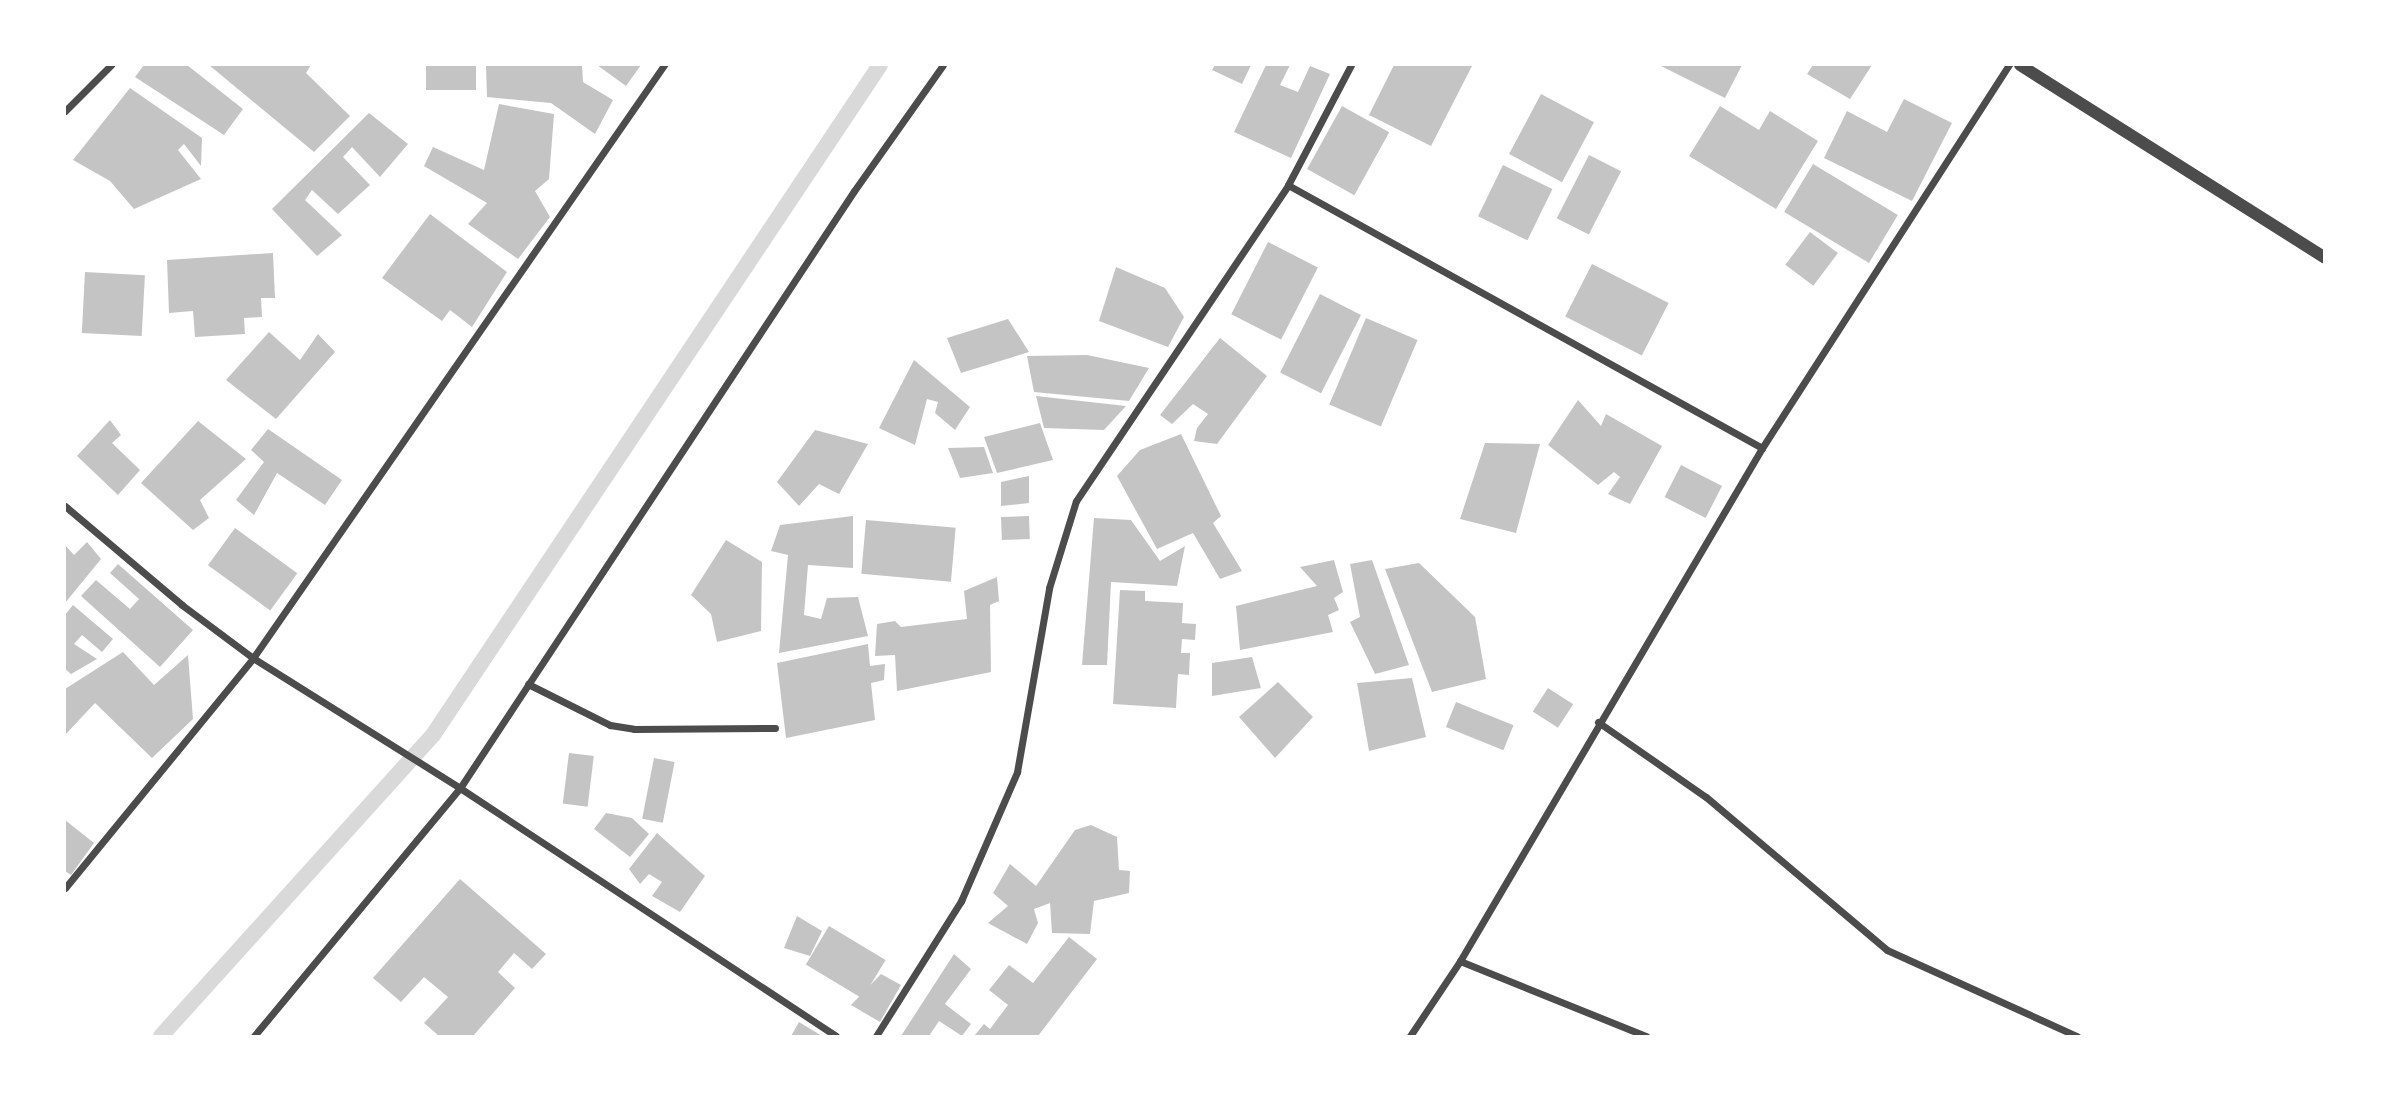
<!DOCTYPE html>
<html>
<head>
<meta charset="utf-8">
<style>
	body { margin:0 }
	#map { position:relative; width:2389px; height:1101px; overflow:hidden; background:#fff; font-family:"Fira Sans Condensed",sans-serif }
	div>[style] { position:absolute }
	.stream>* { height:16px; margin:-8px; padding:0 8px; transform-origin:8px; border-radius:8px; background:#d9d9d9 }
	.building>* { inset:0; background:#c4c4c4; transform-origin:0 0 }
	.minor>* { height:7px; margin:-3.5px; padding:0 3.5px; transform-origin:3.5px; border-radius:3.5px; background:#4c4c4c }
	.tertiary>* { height:12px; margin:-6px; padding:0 6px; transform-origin:6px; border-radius:6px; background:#4c4c4c }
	span { translate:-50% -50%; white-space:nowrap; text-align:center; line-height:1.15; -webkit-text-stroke:7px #fff; paint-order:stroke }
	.frame { position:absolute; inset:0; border:66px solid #fff; pointer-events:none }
</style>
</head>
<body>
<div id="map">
	<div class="stream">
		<div style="left:161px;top:1036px;width:406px;rotate:-47.9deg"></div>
		<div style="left:433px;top:735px;width:805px;rotate:-56.29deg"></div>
	</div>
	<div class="building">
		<div style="clip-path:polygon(144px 65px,187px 65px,243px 109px,224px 135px,135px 77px)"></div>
		<div style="clip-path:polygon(209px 65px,311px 65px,306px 73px,350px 116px,314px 152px)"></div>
		<div style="left:426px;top:65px;width:50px;height:25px"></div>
		<div style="clip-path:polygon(486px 65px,582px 65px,583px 82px,613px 100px,595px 134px,551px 103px,487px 97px)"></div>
		<div style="clip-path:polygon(597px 65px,641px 65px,626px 86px)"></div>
		<div style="clip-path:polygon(1215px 65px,1251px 65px,1242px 84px,1212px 70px)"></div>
		<div style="clip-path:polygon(1266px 65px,1290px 65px,1280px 85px,1298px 92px,1310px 66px,1330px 74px,1291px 158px,1234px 132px)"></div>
		<div style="clip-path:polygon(1394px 65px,1472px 66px,1431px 146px,1369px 115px)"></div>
		<div style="clip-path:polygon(1659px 65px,1742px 65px,1725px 98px)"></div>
		<div style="clip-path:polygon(1813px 65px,1872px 65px,1850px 99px,1807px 74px)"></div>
		<div style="clip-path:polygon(130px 88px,202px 138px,201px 166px,184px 144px,178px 150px,201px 179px,134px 209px,110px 181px,73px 160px)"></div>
		<div style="left:1541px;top:94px;width:60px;height:68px;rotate:28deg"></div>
		<div style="clip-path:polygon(1904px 99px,1952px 123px,1912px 201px,1824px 158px,1847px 111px,1887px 132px)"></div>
		<div style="clip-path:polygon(499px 104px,554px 114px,549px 179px,535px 191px,550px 217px,518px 259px,468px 224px,487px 203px,424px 166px,433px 147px,484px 170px)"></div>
		<div style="left:1342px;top:106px;width:54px;height:72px;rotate:29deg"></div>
		<div style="clip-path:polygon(1720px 106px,1759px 130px,1770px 111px,1818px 141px,1776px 209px,1689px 156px)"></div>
		<div style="clip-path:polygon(369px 113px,408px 144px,380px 177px,352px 147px,343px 157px,370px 185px,338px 214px,312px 190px,305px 200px,342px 235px,317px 256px,272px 209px)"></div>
		<div style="left:1589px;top:155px;width:36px;height:71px;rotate:27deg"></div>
		<div style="left:1813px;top:164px;width:99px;height:56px;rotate:31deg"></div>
		<div style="left:1503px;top:165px;width:55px;height:57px;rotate:26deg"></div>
		<div style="clip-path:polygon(430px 214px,507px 272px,472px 327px,450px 310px,442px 321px,382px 278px)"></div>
		<div style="left:1810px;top:232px;width:35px;height:41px;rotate:37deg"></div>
		<div style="left:1268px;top:242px;width:56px;height:81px;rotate:27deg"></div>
		<div style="clip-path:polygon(273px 253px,275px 298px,261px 298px,262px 317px,244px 318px,245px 334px,195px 337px,193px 311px,169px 313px,167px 260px)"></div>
		<div style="left:1592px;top:264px;width:86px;height:59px;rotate:27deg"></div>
		<div style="clip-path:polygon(1116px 267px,1165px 288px,1184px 317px,1168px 347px,1099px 321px)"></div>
		<div style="left:85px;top:272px;width:60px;height:61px;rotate:3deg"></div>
		<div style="left:1320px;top:294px;width:46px;height:88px;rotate:27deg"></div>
		<div style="left:1366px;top:318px;width:56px;height:94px;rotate:23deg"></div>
		<div style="clip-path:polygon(1008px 319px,1029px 352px,961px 373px,947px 338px)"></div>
		<div style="clip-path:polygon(269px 332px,300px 360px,318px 334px,335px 352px,276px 419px,226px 380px)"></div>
		<div style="clip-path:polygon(1220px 338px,1267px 376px,1217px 444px,1194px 441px,1197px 428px,1208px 414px,1193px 404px,1172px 424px,1160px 415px)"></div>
		<div style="clip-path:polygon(1087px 355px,1149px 368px,1129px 401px,1034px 392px,1027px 356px)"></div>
		<div style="clip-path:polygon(914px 360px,970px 407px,955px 430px,935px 413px,938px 402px,927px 399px,915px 445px,879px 428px)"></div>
		<div style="clip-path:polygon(1036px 396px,1126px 406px,1104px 430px,1044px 428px)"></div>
		<div style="clip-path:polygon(1578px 400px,1601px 426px,1606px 414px,1662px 446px,1630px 504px,1608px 494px,1620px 477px,1614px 472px,1598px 485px,1548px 445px)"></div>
		<div style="clip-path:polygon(110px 420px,121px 435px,112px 443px,140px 470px,118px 495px,77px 456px)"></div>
		<div style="clip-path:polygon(198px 421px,246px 459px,200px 500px,209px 518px,193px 530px,141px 483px)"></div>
		<div style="clip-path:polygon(1040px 423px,1053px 460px,997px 473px,984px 437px)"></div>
		<div style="clip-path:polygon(268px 429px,342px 480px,325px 505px,277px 473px,254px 515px,236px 500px,264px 462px,251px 450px)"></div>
		<div style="clip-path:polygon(815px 430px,868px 444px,839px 494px,819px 484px,799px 506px,777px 482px)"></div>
		<div style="clip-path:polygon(1181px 434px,1221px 516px,1213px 523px,1242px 571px,1220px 579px,1193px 533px,1157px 549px,1117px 476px,1140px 450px)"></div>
		<div style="clip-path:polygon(1485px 443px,1540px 444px,1516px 533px,1460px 519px)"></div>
		<div style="clip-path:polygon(984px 447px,993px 473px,960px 478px,948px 448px)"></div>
		<div style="left:1681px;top:465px;width:46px;height:36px;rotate:27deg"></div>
		<div style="clip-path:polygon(1029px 476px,1029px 503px,1001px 506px,1001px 482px)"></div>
		<div style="clip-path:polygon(853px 516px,853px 568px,808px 565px,804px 615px,821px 619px,827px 598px,858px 597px,868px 636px,779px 653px,788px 555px,771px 551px,780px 525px)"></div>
		<div style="left:1029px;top:516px;width:23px;height:28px;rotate:88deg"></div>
		<div style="clip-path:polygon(1094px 518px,1131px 520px,1160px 561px,1185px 546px,1177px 586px,1111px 582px,1107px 665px,1082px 665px)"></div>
		<div style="left:866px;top:520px;width:90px;height:54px;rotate:5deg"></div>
		<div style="left:235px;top:528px;width:77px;height:46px;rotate:36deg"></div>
		<div style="clip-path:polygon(726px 540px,762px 562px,761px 631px,717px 642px,711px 614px,691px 595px)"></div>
		<div style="clip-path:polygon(87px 542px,101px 559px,65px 603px,65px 545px,74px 555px)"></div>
		<div style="clip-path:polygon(1334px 560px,1343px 592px,1334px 598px,1339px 610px,1328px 615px,1333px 632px,1240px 650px,1236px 606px,1317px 586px,1300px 567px)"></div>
		<div style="clip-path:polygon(1372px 560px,1409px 665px,1375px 674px,1350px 622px,1360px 617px,1350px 564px)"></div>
		<div style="clip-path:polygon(1419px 563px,1475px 617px,1486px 679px,1432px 692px,1385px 569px)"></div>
		<div style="clip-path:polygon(118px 564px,193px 630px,160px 667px,81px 596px,96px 580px,130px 609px,139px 599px,110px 573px)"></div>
		<div style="clip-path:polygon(997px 577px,999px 601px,990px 605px,991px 672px,897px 691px,895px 655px,875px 656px,877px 624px,895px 621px,901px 627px,967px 619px,964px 591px)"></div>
		<div style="clip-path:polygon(1120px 590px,1145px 591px,1145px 601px,1183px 603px,1182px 623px,1196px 624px,1195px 640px,1182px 639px,1181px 653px,1190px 653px,1189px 675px,1178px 674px,1176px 708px,1113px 704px)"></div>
		<div style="clip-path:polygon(73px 605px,113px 639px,102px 652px,82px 635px,74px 644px,97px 659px,71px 674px,65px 669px,65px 615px)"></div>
		<div style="clip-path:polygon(868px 644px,870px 666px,885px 664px,884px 680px,871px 683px,875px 720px,786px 738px,777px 663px)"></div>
		<div style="clip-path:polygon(123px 652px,154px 685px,188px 655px,193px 719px,152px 758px,95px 703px,65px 735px,65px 689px)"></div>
		<div style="clip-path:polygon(1252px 657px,1261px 688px,1212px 696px,1212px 663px)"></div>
		<div style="clip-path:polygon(1412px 678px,1426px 737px,1369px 751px,1357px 683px)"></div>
		<div style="clip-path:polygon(1278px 682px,1313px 717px,1275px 758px,1239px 717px)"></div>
		<div style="left:1548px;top:688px;width:30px;height:28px;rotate:33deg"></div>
		<div style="left:1456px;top:702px;width:62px;height:27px;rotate:22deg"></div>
		<div style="left:569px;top:753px;width:25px;height:51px;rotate:7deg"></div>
		<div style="left:654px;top:758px;width:21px;height:62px;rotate:11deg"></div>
		<div style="clip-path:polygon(606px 813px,632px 818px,649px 834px,630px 857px,594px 829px)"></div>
		<div style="clip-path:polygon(65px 820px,94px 843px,71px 875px,65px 871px)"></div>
		<div style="clip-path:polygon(1091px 825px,1117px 837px,1119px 870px,1130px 871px,1129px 893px,1094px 901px,1090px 934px,1052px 933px,1050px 903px,1034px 909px,1038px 923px,1027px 944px,988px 923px,1008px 906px,993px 893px,1010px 864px,1036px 886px,1075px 830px)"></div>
		<div style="clip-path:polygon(657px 833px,705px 876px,680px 912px,652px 896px,662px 882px,649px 874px,640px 884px,629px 869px)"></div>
		<div style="clip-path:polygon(460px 879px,546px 954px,532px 969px,514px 953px,498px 972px,515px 988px,473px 1036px,439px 1036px,424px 1023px,448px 997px,424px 977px,401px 1002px,373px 978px)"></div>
		<div style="clip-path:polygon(797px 916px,822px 931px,810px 956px,784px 948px)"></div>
		<div style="left:829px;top:926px;width:66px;height:45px;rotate:31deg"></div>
		<div style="clip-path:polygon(1069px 937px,1097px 959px,1038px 1036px,974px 1036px,984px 1024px,990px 1029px,1008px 1005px,989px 990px,1009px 965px,1033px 983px)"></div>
		<div style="clip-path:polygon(954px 954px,971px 969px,945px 1004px,971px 1024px,962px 1036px,939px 1021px,929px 1036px,901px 1036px)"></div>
		<div style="clip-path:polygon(881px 974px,901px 985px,880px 1022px,851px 1005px)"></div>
		<div style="clip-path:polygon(799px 1022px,822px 1036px,791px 1036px)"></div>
	</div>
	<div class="minor">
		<div style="left:65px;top:111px;width:65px;rotate:-45deg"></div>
		<div style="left:1288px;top:185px;width:542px;rotate:29.02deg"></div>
		<div style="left:65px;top:506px;width:153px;rotate:40.2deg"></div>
		<div style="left:182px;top:605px;width:89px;rotate:36.7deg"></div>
		<div style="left:253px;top:658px;width:244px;rotate:32.1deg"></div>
		<div style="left:460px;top:788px;width:450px;rotate:33.4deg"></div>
		<div style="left:528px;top:684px;width:92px;rotate:26.6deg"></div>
		<div style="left:610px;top:725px;width:24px;rotate:9deg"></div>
		<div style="left:634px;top:729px;width:141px;rotate:-0.4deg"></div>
		<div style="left:1598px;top:722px;width:131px;rotate:34.8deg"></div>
		<div style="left:1706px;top:797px;width:237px;rotate:40.2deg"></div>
		<div style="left:1887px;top:950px;width:209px;rotate:24.4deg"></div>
		<div style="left:65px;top:888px;width:297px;rotate:-50.7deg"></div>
		<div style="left:253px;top:658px;width:722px;rotate:-55.27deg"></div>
		<div style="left:1460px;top:961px;width:201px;rotate:22deg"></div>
		<div style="left:254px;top:1036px;width:322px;rotate:-50.3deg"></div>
		<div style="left:460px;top:788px;width:715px;rotate:-56.58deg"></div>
		<div style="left:854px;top:191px;width:154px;rotate:-54.8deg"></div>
		<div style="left:876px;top:1036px;width:160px;rotate:-57.8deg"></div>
		<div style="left:961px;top:901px;width:141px;rotate:-66.5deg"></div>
		<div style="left:1017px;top:772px;width:187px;rotate:-80.1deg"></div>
		<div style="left:1049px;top:588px;width:91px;rotate:-72.8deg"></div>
		<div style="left:1076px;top:501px;width:381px;rotate:-56.1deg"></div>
		<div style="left:1288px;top:185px;width:136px;rotate:-62.3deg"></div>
		<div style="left:1410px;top:1036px;width:90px;rotate:-56.3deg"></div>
		<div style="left:1460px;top:961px;width:595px;rotate:-59.51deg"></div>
		<div style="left:1762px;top:448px;width:456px;rotate:-57.2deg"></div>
	</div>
	<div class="tertiary">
		<div style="left:2020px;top:65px;width:360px;rotate:32.3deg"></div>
	</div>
	<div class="frame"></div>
</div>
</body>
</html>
